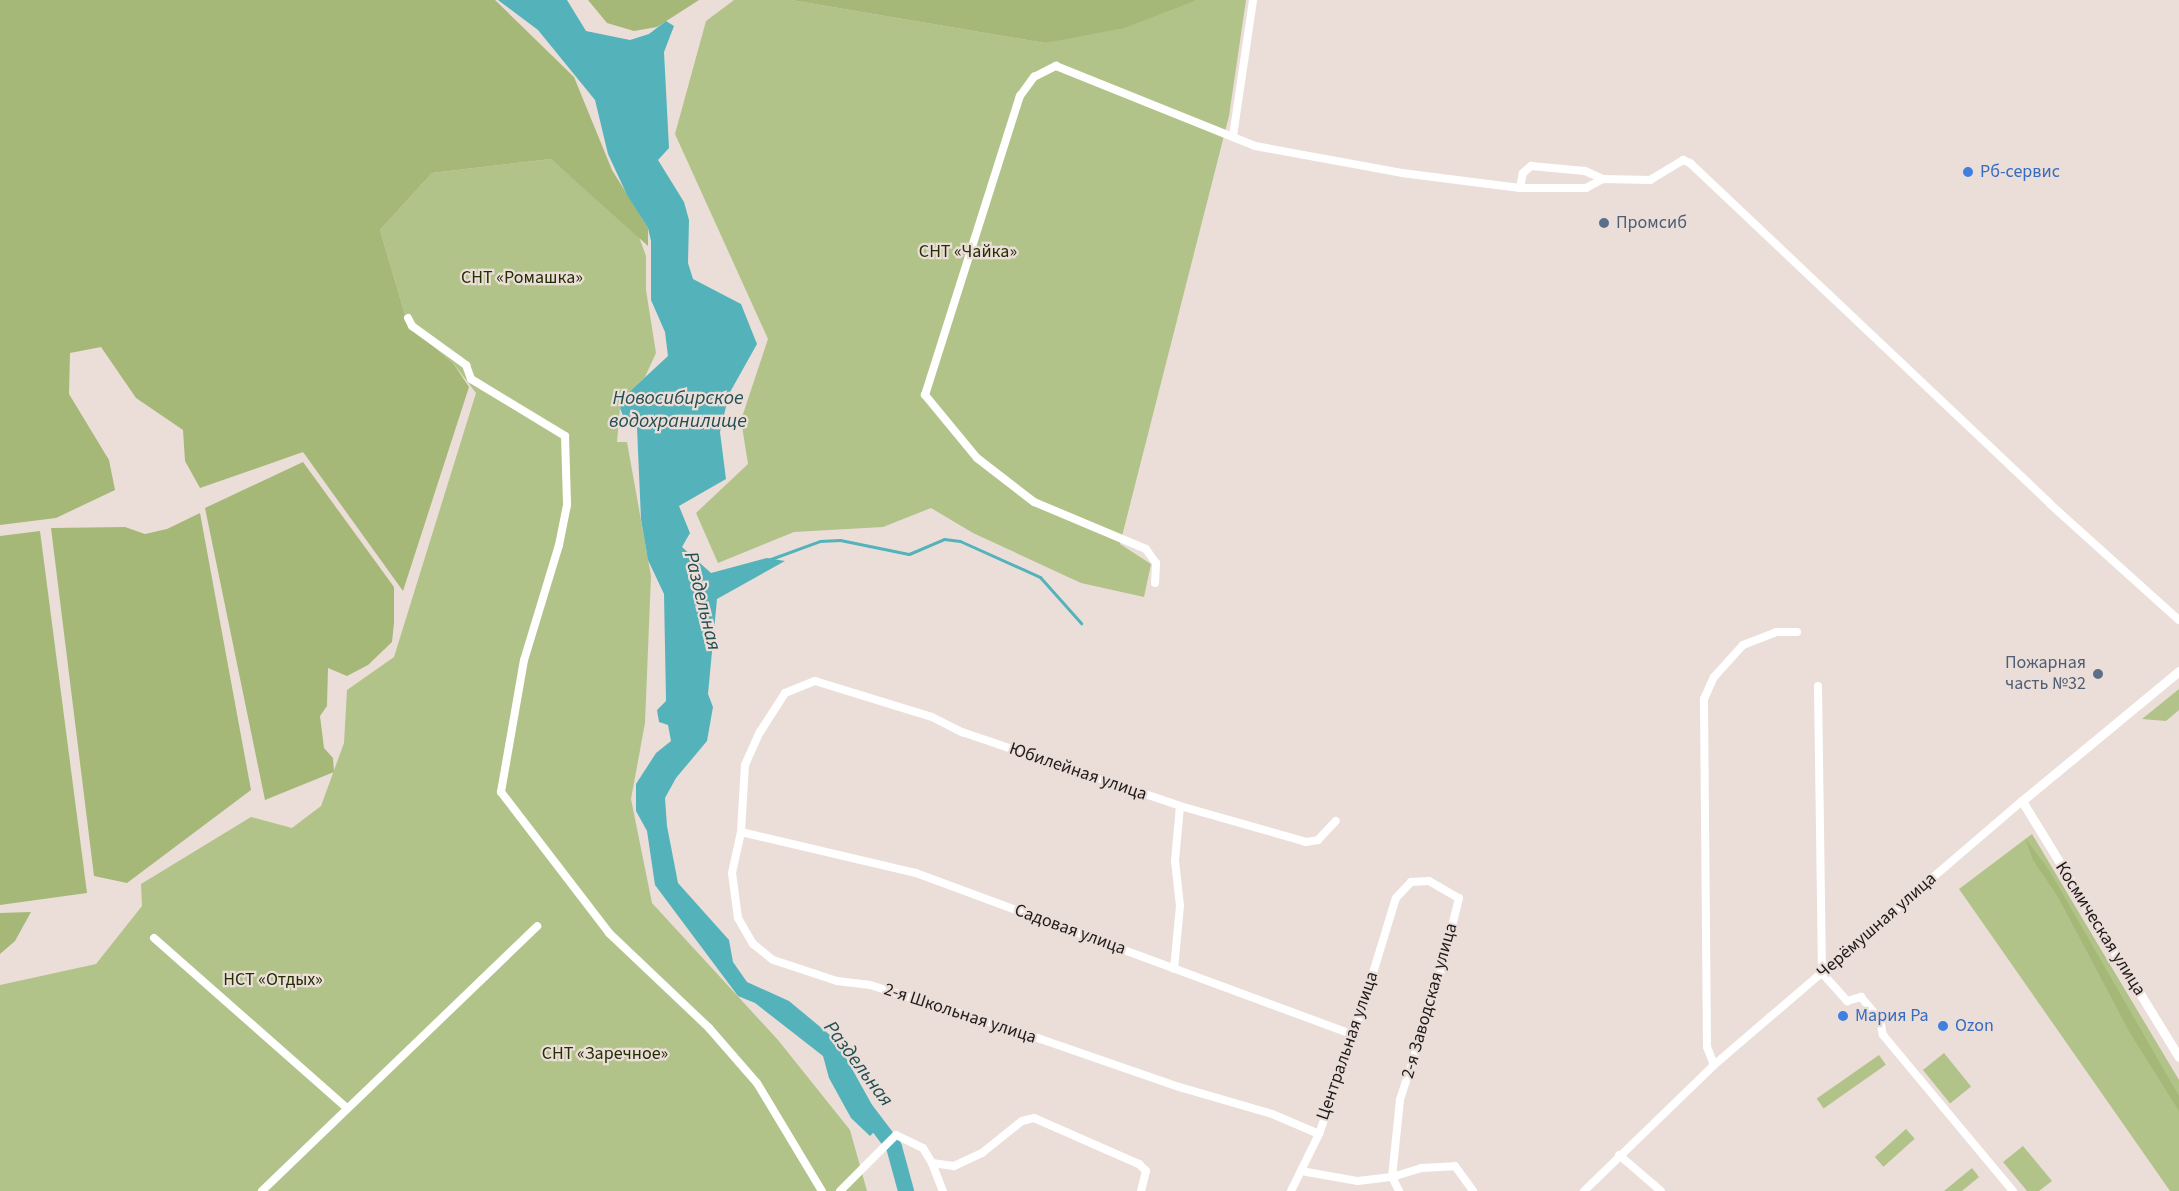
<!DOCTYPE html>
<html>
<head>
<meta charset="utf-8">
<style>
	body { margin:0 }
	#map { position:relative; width:2179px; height:1191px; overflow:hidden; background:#ebded9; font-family:"Source Sans 3",sans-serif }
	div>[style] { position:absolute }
	.green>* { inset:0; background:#b1c389; transform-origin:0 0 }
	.forest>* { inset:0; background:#a5b878 }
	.water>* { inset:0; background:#54b3ba }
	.stream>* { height:3px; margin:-1.5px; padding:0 1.5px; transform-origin:1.5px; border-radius:1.5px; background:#54b3ba }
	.river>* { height:16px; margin:-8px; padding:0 8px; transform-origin:8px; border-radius:8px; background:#54b3ba }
	.minor>* { height:8px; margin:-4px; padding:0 4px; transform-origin:4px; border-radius:4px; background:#fff }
	.tertiary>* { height:9px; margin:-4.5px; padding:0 4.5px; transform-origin:4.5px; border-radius:4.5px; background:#fff }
	.dots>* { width:16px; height:16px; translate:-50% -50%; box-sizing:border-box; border:3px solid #ebded9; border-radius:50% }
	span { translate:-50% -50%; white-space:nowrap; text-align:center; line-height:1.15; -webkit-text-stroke:4.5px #ebded9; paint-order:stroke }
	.shop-label { font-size:18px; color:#366cbe }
	.left { translate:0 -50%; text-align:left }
	.service-label { font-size:18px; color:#4e5e75 }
	.right { translate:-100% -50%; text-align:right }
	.park-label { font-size:18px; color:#242e00 }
	.street-label { font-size:18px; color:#201b1a }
	.water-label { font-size:20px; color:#244f52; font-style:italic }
</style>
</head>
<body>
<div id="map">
	<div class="green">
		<div style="clip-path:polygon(734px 0,791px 0,1045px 43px,1197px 0,1246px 0,1229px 116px,1120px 544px,1151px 564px,1144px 597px,1081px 583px,973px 533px,931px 508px,883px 527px,794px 532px,718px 563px,696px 513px,748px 464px,741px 420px,768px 339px,675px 134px,706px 21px)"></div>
		<div style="clip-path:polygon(551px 159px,638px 234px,646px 256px,646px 290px,656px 353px,645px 377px,627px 394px,620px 408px,617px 442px,627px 442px,651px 576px,645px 723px,631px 799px,652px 903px,778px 1040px,850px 1130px,867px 1191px,0 1191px,0 985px,96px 964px,142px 906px,141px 884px,251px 817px,292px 828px,321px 806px,344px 743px,347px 690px,394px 657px,476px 393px,453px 363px,408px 325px,380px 230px,432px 173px)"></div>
		<div style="clip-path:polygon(2179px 689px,2179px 710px,2166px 721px,2142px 719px)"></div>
		<div style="clip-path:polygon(2032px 834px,2179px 1080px,2179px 1191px,2170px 1191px,1959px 889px)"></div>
		<div style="left:1944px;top:1053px;width:43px;height:27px;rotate:51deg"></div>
		<div style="left:1879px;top:1055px;width:12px;height:76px;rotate:55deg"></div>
		<div style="left:1906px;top:1129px;width:13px;height:42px;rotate:48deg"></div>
		<div style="clip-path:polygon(2023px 1146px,2052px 1181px,2039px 1191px,2027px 1191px,2003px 1162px)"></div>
		<div style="clip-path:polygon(1972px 1168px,1979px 1177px,1962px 1191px,1944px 1191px)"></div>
	</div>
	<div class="forest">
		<div style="clip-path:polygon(0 0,495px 0,574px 77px,612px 170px,648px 228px,648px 246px,551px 159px,432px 173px,380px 230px,408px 325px,453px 363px,469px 387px,403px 591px,303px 452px,200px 488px,185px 461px,183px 430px,136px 398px,101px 347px,70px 353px,69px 394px,109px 460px,115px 490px,56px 518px,0 525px)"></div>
		<div style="clip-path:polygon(588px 0,699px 0,657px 27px,634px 31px,607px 23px)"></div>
		<div style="clip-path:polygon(791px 0,1197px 0,1124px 28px,1045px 43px)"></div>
		<div style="clip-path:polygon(303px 462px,394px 587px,394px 623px,392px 642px,368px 665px,347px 676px,328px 668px,327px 706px,320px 716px,324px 748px,333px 758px,334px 772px,265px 800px,205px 508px)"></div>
		<div style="clip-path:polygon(200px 513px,251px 790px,127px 883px,94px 876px,51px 528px,125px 527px,145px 534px,167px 529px)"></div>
		<div style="clip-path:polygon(40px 531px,87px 893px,0 905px,0 536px)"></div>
		<div style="clip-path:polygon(2025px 838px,2049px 870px,2179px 1096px,2179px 1111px,2130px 1033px,2058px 897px,2033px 860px)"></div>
		<div style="clip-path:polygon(31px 912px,15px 941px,0 954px,0 913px)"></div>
	</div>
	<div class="water">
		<div style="clip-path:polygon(498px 0,567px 0,586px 31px,630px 40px,649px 34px,666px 21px,674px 26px,664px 52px,669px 148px,658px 160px,684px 202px,689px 220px,688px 263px,693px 279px,741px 304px,757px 344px,729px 394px,720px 432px,726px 479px,679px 506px,690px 533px,682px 547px,711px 573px,767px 558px,785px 561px,717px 599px,708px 694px,713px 707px,707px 741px,676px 778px,665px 798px,667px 826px,678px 883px,729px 940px,733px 962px,747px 982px,789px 1001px,836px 1040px,876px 1112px,879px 1127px,870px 1136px,851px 1118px,829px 1078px,823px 1056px,755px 1003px,738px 996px,655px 885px,647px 831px,636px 811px,636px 784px,656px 753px,671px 741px,668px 725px,659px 722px,657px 710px,666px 701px,664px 594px,648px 560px,641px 519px,637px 428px,625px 421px,620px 408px,627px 394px,668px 356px,665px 332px,651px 300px,651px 241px,648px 228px,627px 195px,608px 154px,595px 100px,538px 30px)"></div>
	</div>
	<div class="stream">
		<div style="left:768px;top:560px;width:55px;rotate:-20.1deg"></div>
		<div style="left:820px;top:541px;width:20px;rotate:-3deg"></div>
		<div style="left:840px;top:540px;width:70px;rotate:11.5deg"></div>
		<div style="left:909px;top:554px;width:38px;rotate:-23deg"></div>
		<div style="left:944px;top:539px;width:16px;rotate:7deg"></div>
		<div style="left:960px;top:541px;width:88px;rotate:24.2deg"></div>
		<div style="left:1040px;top:577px;width:62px;rotate:48.3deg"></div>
	</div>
	<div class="river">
		<div style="left:866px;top:1110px;width:46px;rotate:52.9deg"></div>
		<div style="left:894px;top:1147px;width:46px;rotate:74.7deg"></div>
	</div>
	<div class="minor">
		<div style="left:1233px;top:136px;width:137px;rotate:-81.6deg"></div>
		<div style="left:1520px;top:188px;width:66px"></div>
		<div style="left:1586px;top:188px;width:19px;rotate:-28deg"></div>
		<div style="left:408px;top:318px;width:9px;rotate:63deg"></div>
		<div style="left:412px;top:326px;width:67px;rotate:35.8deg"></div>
		<div style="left:466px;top:365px;width:15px;rotate:70deg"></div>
		<div style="left:471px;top:379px;width:110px;rotate:31.2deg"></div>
		<div style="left:565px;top:436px;width:69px;rotate:88.3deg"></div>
		<div style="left:567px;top:505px;width:41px;rotate:101.3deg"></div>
		<div style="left:559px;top:545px;width:120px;rotate:106.9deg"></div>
		<div style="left:524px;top:660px;width:134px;rotate:99.9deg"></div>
		<div style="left:501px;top:792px;width:178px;rotate:52.5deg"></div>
		<div style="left:609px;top:933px;width:138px;rotate:43.5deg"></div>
		<div style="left:709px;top:1028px;width:73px;rotate:48.9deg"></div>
		<div style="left:757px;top:1083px;width:126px;rotate:59deg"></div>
		<div style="left:1155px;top:583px;width:20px;rotate:-87deg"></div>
		<div style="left:1156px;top:563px;width:17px;rotate:-126deg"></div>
		<div style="left:1146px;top:549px;width:121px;rotate:-157.2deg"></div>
		<div style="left:1034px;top:502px;width:72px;rotate:-142.3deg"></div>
		<div style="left:977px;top:458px;width:82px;rotate:-129.5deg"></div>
		<div style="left:925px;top:395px;width:314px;rotate:-72.4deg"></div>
		<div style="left:1020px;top:96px;width:24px;rotate:-54deg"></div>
		<div style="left:1034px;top:77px;width:25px;rotate:-27deg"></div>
		<div style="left:1056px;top:66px;width:214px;rotate:21.9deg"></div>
		<div style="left:1255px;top:146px;width:149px;rotate:10.4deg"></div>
		<div style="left:1402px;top:173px;width:119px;rotate:7.2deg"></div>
		<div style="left:1520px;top:188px;width:15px;rotate:-79deg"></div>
		<div style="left:1523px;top:173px;width:11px;rotate:-41deg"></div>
		<div style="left:1531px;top:166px;width:54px;rotate:5.3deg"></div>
		<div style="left:1585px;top:171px;width:20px;rotate:24deg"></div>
		<div style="left:1603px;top:179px;width:47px;rotate:1.2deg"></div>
		<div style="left:1650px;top:180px;width:39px;rotate:-31deg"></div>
		<div style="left:1683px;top:160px;width:8px;rotate:23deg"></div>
		<div style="left:1690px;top:163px;width:496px;rotate:43.4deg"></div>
		<div style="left:2050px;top:504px;width:173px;rotate:42deg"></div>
		<div style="left:1818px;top:686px;width:287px;rotate:89.2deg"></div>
		<div style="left:1822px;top:973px;width:38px;rotate:48deg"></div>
		<div style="left:1847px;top:1001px;width:15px;rotate:-16deg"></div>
		<div style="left:1861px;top:997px;width:30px;rotate:50deg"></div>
		<div style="left:1880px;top:1020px;width:15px;rotate:79deg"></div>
		<div style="left:1883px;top:1035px;width:203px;rotate:50.2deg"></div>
		<div style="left:741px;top:832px;width:67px;rotate:-86.6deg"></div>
		<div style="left:745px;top:765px;width:36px;rotate:-66deg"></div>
		<div style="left:760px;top:732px;width:46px;rotate:-57.3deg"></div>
		<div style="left:785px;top:693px;width:32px;rotate:-22deg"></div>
		<div style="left:815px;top:681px;width:122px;rotate:17.1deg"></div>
		<div style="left:932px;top:717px;width:34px;rotate:27deg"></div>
		<div style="left:962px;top:732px;width:230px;rotate:18.7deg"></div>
		<div style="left:1180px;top:806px;width:131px;rotate:15.9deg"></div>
		<div style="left:1306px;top:842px;width:12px;rotate:-9deg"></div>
		<div style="left:1318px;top:840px;width:26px;rotate:-47deg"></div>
		<div style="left:154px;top:938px;width:257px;rotate:41.4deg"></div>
		<div style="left:1174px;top:969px;width:63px;rotate:-84.6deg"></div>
		<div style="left:1180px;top:906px;width:45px;rotate:-96.3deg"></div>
		<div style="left:1175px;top:861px;width:55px;rotate:-84.8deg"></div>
		<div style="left:1714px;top:1065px;width:19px;rotate:-111deg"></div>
		<div style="left:1707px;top:1047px;width:348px;rotate:-90.5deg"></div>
		<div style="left:1704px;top:699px;width:24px;rotate:-66deg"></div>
		<div style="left:1714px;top:677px;width:43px;rotate:-47.8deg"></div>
		<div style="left:1743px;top:645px;width:36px;rotate:-21deg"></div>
		<div style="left:1777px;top:632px;width:20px"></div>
		<div style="left:1319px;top:1134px;width:51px;rotate:-156.9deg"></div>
		<div style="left:1272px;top:1114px;width:97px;rotate:-163.8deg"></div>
		<div style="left:1179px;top:1087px;width:168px;rotate:-160.9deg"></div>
		<div style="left:1020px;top:1032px;width:157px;rotate:-162.6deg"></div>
		<div style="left:870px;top:985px;width:33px;rotate:-173deg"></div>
		<div style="left:837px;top:981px;width:67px;rotate:-161.8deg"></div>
		<div style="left:773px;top:960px;width:26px;rotate:-141deg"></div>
		<div style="left:753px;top:944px;width:30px;rotate:-120deg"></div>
		<div style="left:738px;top:918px;width:45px;rotate:-97.6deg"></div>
		<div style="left:732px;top:873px;width:42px;rotate:-77.6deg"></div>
		<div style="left:741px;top:832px;width:180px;rotate:13.2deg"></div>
		<div style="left:916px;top:873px;width:467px;rotate:20.3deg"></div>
		<div style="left:1619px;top:1155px;width:55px;rotate:40.6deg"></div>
		<div style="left:932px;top:1163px;width:30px;rotate:69deg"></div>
		<div style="left:1301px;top:1171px;width:58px;rotate:10deg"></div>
		<div style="left:1358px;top:1181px;width:34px;rotate:-7deg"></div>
		<div style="left:1392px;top:1177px;width:16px;rotate:63deg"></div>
		<div style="left:262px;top:1191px;width:382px;rotate:-43.9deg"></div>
		<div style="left:840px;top:1191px;width:79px;rotate:-45deg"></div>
		<div style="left:896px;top:1135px;width:30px;rotate:26deg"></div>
		<div style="left:923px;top:1148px;width:17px;rotate:59deg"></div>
		<div style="left:932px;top:1163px;width:22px;rotate:8deg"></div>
		<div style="left:954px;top:1166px;width:31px;rotate:-25deg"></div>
		<div style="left:982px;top:1153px;width:51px;rotate:-38.7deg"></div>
		<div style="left:1022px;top:1121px;width:12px;rotate:-14deg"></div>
		<div style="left:1034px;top:1118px;width:115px;rotate:23.7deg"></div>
		<div style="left:1139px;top:1164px;width:10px;rotate:45deg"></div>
		<div style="left:1146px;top:1171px;width:21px;rotate:104deg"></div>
		<div style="left:1291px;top:1191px;width:64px;rotate:-63.8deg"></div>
		<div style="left:1319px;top:1134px;width:105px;rotate:-70.5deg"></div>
		<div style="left:1354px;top:1035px;width:143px;rotate:-73deg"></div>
		<div style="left:1396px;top:898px;width:22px;rotate:-47deg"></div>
		<div style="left:1411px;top:882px;width:18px;rotate:-3deg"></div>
		<div style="left:1429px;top:881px;width:34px;rotate:30deg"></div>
		<div style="left:1459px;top:898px;width:83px;rotate:103.9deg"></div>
		<div style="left:1439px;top:979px;width:127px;rotate:107.9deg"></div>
		<div style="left:1400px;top:1100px;width:77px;rotate:95.9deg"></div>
		<div style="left:1392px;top:1177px;width:30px;rotate:-17deg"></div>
		<div style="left:1421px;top:1168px;width:34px;rotate:-3deg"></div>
		<div style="left:1455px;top:1166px;width:31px;rotate:54deg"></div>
		<div style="left:1584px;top:1191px;width:181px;rotate:-44.1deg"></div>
		<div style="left:1714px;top:1065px;width:406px;rotate:-40.6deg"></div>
	</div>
	<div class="tertiary">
		<div style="left:2179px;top:671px;width:204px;rotate:140.4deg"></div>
		<div style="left:2022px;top:801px;width:300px;rotate:58.5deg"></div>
	</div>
	<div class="dots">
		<div style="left:1968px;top:172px;background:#3f7fe0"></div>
		<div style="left:1604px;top:223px;background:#5c6f8a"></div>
		<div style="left:2098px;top:674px;background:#5c6f8a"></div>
		<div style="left:1843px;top:1016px;background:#3f7fe0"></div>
		<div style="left:1943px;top:1026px;background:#3f7fe0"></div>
	</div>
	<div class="shop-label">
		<span class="left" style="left:1980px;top:172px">Рб-сервис</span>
		<span class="left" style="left:1855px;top:1016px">Мария Ра</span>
		<span class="left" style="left:1955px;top:1026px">Ozon</span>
	</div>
	<div class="service-label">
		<span class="left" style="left:1616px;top:223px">Промсиб</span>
		<span class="right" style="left:2086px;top:674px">Пожарная<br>часть №32</span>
	</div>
	<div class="park-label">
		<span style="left:968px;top:252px">СНТ «Чайка»</span>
		<span style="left:522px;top:278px">СНТ «Ромашка»</span>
		<span style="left:273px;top:980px">НСТ «Отдых»</span>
		<span style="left:605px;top:1054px">СНТ «Заречное»</span>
	</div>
	<div class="street-label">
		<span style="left:1078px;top:772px;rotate:19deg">Юбилейная улица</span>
		<span style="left:1877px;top:926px;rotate:-41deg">Черёмушная улица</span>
		<span style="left:2100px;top:929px;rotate:58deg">Космическая улица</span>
		<span style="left:1070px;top:930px;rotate:20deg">Садовая улица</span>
		<span style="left:1430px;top:1001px;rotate:-74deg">2-я Заводская улица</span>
		<span style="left:960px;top:1014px;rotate:18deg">2-я Школьная улица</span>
		<span style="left:1348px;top:1046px;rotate:-71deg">Центральная улица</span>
	</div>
	<div class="water-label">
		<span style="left:678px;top:410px">Новосибирское<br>водохранилище</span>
		<span style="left:702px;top:601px;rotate:76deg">Раздельная</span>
		<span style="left:858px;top:1064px;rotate:53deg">Раздельная</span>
	</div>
</div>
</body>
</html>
